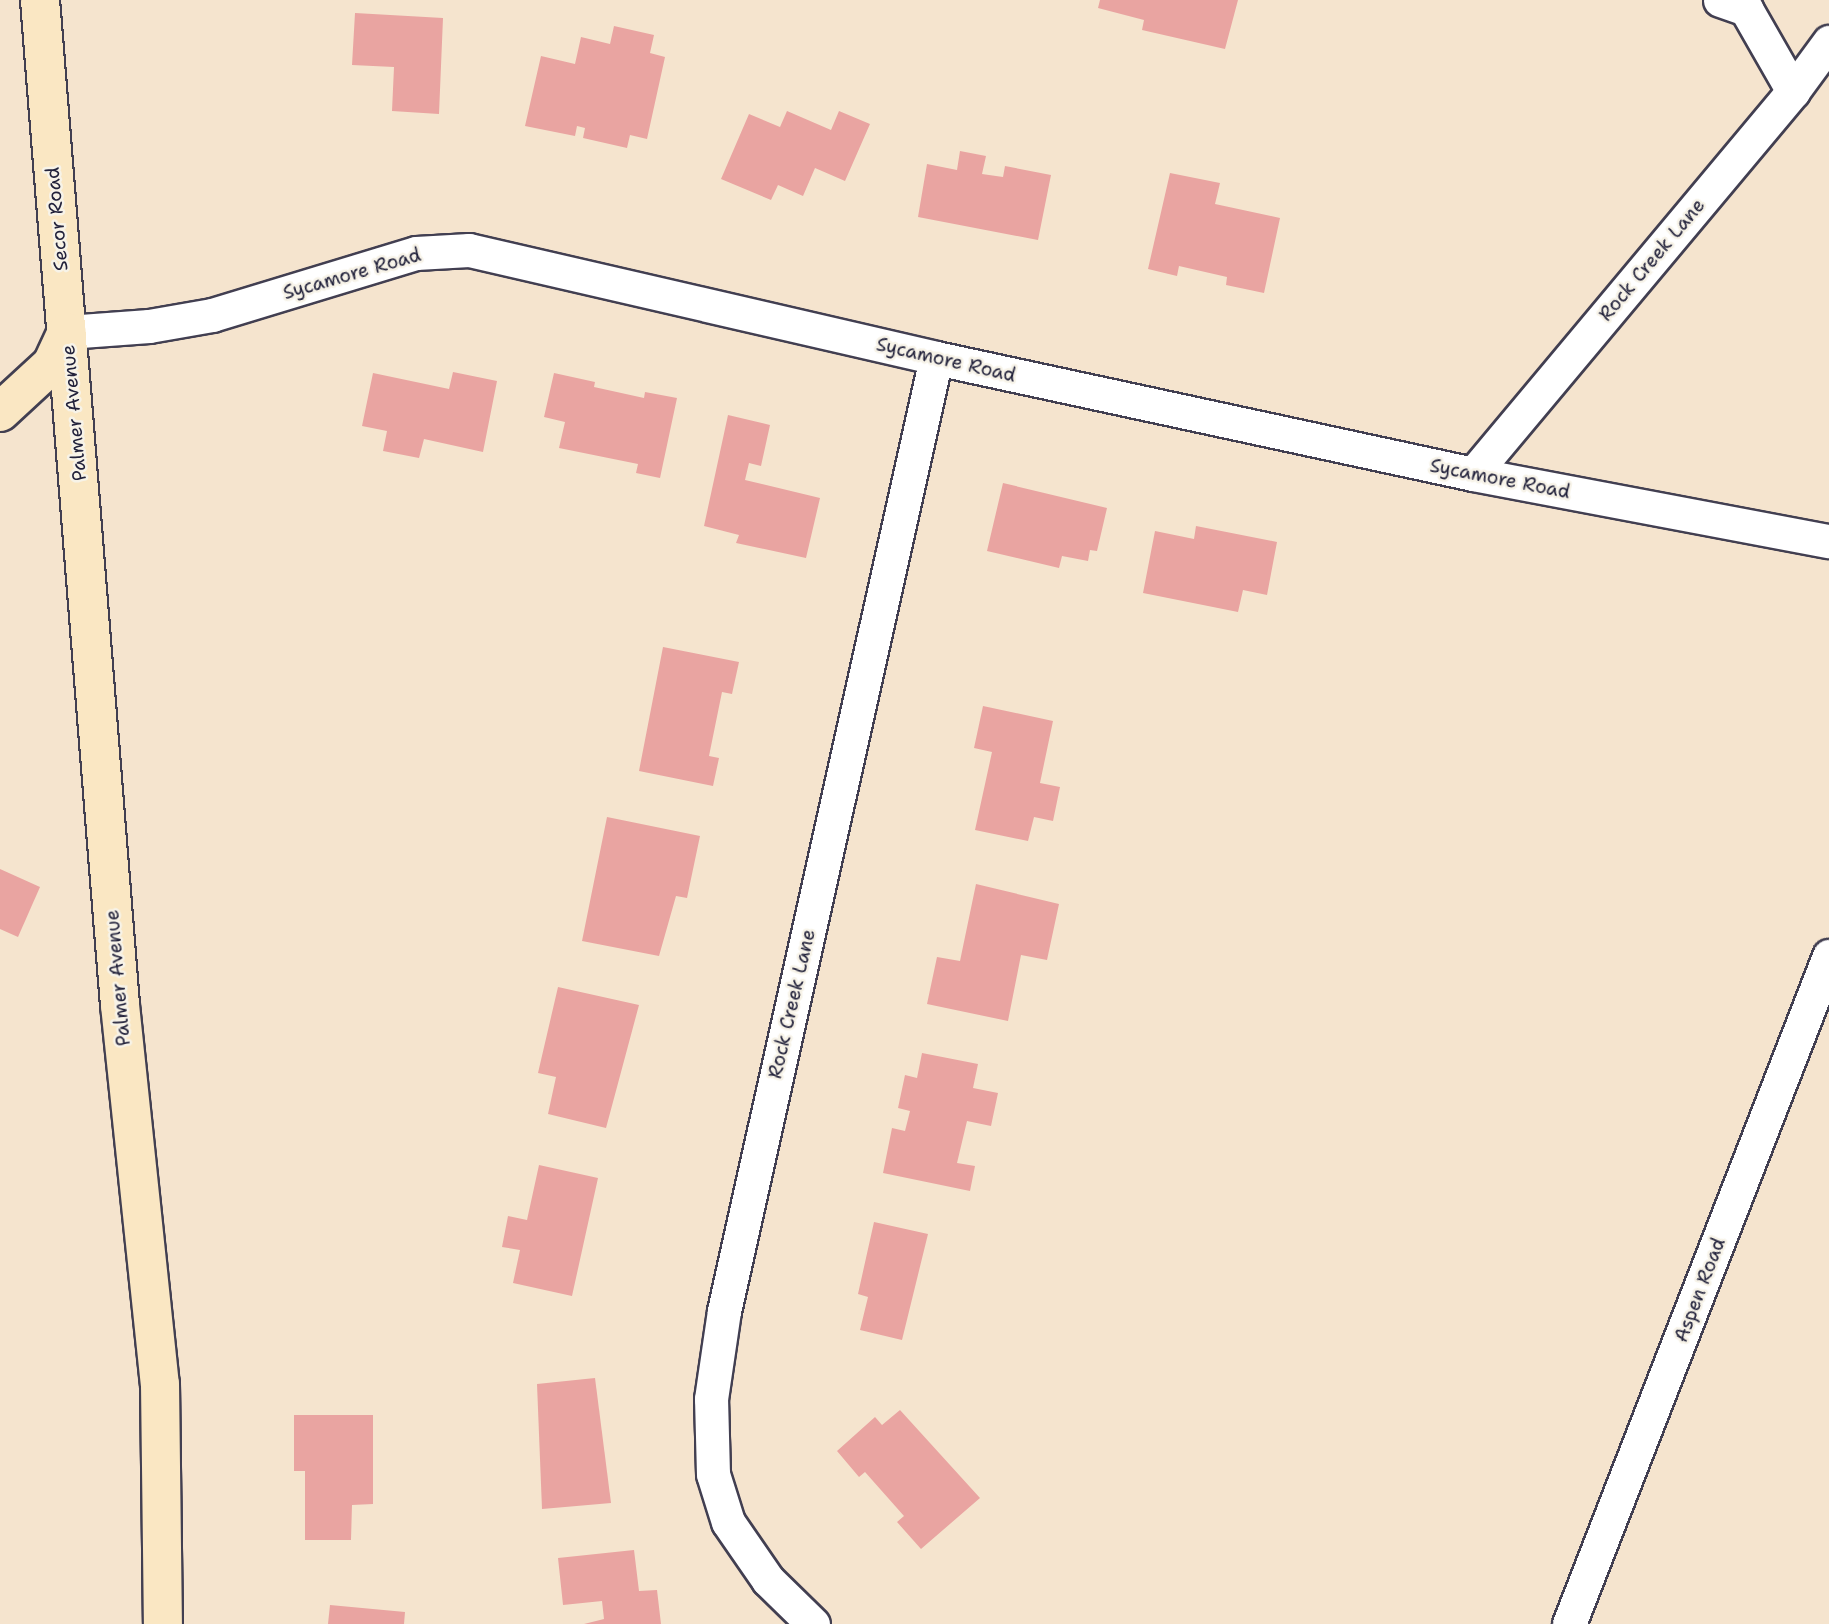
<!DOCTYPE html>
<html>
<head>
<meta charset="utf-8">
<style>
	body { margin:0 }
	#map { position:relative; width:1829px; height:1624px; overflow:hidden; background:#f5e4ce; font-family:"Shantell Sans",sans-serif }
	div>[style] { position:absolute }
	.building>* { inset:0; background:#e9a4a1 }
	.roads { filter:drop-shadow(2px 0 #423f51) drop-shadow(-2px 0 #423f51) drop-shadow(0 2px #423f51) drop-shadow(0 -2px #423f51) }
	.street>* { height:33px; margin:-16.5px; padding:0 16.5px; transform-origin:16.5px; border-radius:16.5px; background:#fff }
	.secondary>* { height:38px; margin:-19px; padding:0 19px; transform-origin:19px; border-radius:19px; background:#fae7c3 }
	span { translate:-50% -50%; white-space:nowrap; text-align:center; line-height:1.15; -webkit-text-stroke:5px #f7f3e8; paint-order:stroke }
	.street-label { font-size:19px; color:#22223b }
</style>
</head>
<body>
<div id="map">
	<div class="building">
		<div style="clip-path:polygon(1100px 0,1238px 0,1225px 49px,1142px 30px,1144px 20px,1098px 8px)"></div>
		<div style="clip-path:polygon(355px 13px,443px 18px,439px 114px,392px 111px,394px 67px,352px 65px)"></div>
		<div style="clip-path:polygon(614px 26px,654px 35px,650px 53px,665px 57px,647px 139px,630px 135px,627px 148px,583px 138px,585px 128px,577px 126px,575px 136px,525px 126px,541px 56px,575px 64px,581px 37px,610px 44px)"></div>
		<div style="clip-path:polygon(787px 111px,831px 130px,839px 111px,870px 124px,845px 181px,815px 168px,803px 196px,778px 185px,771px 200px,721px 179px,749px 114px,780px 127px)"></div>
		<div style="clip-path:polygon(960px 151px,986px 156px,982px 174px,1003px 177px,1005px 166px,1051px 175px,1038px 240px,918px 217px,927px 164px,957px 170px)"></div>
		<div style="clip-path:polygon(1170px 173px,1220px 183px,1215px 204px,1280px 218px,1264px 293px,1226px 285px,1227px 277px,1179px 266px,1177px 276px,1148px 269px)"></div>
		<div style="clip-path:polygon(453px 372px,497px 381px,483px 452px,424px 439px,419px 458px,383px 451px,387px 431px,362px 426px,373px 373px,449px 389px)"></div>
		<div style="clip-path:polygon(554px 373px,595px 382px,594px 387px,644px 398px,645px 392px,677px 398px,660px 478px,636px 473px,638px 464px,559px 448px,565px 422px,544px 417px)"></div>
		<div style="clip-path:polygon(728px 415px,770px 425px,761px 466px,749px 463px,745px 480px,820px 498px,806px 558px,736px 543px,739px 535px,704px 526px)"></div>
		<div style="clip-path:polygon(1003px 483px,1107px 508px,1097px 551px,1090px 550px,1088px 561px,1062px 556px,1059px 568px,987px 551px)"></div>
		<div style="clip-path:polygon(1196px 526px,1277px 542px,1267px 595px,1243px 590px,1238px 612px,1143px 593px,1155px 531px,1194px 539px)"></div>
		<div style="clip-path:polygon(663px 647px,739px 662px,732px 694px,722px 692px,709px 756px,719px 758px,713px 786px,639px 771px)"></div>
		<div style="clip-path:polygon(983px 706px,1053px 721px,1040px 783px,1060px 787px,1053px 821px,1034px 817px,1028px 841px,975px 830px,992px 752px,974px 748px)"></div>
		<div style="clip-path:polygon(607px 817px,700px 836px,687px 898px,676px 896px,659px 956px,582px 941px)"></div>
		<div style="clip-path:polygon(0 869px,40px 887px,18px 937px,0 929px)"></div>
		<div style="clip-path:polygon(976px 884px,1059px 904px,1047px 960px,1021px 955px,1008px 1021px,927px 1004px,937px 957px,960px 961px)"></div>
		<div style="clip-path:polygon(558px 987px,639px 1005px,606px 1128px,548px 1114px,556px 1077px,538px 1073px)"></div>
		<div style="clip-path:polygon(922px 1053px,978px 1064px,973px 1088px,998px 1093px,991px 1126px,967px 1121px,957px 1163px,975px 1166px,970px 1191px,883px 1173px,892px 1128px,905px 1131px,910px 1111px,898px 1108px,905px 1075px,917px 1078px)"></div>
		<div style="clip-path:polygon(539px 1165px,598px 1178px,572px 1296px,513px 1283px,520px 1250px,502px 1247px,508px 1216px,527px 1220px)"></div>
		<div style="clip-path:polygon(874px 1222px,928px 1234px,902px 1340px,860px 1330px,868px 1297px,858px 1294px)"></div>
		<div style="clip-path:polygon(595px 1378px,611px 1503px,542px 1509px,537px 1384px)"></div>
		<div style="clip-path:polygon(900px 1410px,980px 1498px,921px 1549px,897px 1522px,904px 1516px,865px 1472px,859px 1477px,837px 1451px,875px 1417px,882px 1425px)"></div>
		<div style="clip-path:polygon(294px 1415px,373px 1415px,373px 1504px,352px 1505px,351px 1540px,305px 1540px,305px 1471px,294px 1471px)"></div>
		<div style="clip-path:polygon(634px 1550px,639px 1591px,657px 1590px,661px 1624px,584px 1624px,604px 1619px,602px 1601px,563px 1605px,558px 1558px)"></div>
		<div style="clip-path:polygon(330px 1605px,405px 1612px,404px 1624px,328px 1624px)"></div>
	</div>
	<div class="roads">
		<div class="street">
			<div style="left:1720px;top:0;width:28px;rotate:19deg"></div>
			<div style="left:1746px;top:9px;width:95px;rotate:60.2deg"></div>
			<div style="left:67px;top:332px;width:82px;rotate:-4.2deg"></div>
			<div style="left:149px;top:326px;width:64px;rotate:-9.9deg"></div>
			<div style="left:212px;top:315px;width:213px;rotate:-16.9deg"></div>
			<div style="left:416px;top:253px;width:53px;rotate:-3.2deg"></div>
			<div style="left:469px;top:250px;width:479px;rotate:13deg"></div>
			<div style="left:936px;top:358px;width:549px;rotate:12.19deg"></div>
			<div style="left:1473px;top:474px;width:362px;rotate:10.7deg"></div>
			<div style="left:1473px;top:474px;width:499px;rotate:-50.1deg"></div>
			<div style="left:1793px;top:91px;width:61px;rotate:-53.7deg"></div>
			<div style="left:813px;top:1624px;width:63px;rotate:-135.6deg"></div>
			<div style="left:768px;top:1580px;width:70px;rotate:-124.6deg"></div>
			<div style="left:728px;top:1522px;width:50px;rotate:-107.4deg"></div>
			<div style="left:713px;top:1474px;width:75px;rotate:-91.5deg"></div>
			<div style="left:711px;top:1399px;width:89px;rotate:-81.6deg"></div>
			<div style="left:724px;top:1311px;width:976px;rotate:-77.46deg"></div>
			<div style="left:1569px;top:1624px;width:717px;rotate:-68.73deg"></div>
		</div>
		<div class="secondary">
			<div style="left:40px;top:0;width:1008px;rotate:85.45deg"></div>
			<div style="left:120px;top:1005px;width:381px;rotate:84deg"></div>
			<div style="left:160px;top:1384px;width:240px;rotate:89.3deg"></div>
			<div style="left:0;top:412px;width:71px;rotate:-42.7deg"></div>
			<div style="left:52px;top:364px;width:35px;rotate:-65deg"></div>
		</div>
	</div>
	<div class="street-label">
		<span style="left:57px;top:219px;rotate:-95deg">Secor Road</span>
		<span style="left:1652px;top:260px;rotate:-50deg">Rock Creek Lane</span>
		<span style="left:352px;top:274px;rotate:-16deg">Sycamore Road</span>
		<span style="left:946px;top:360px;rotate:13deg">Sycamore Road</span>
		<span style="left:74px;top:413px;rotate:-95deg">Palmer Avenue</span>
		<span style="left:1500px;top:479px;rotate:11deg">Sycamore Road</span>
		<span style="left:118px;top:978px;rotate:-95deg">Palmer Avenue</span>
		<span style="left:792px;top:1004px;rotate:-77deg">Rock Creek Lane</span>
		<span style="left:1700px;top:1290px;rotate:-69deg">Aspen Road</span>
	</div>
</div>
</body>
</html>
